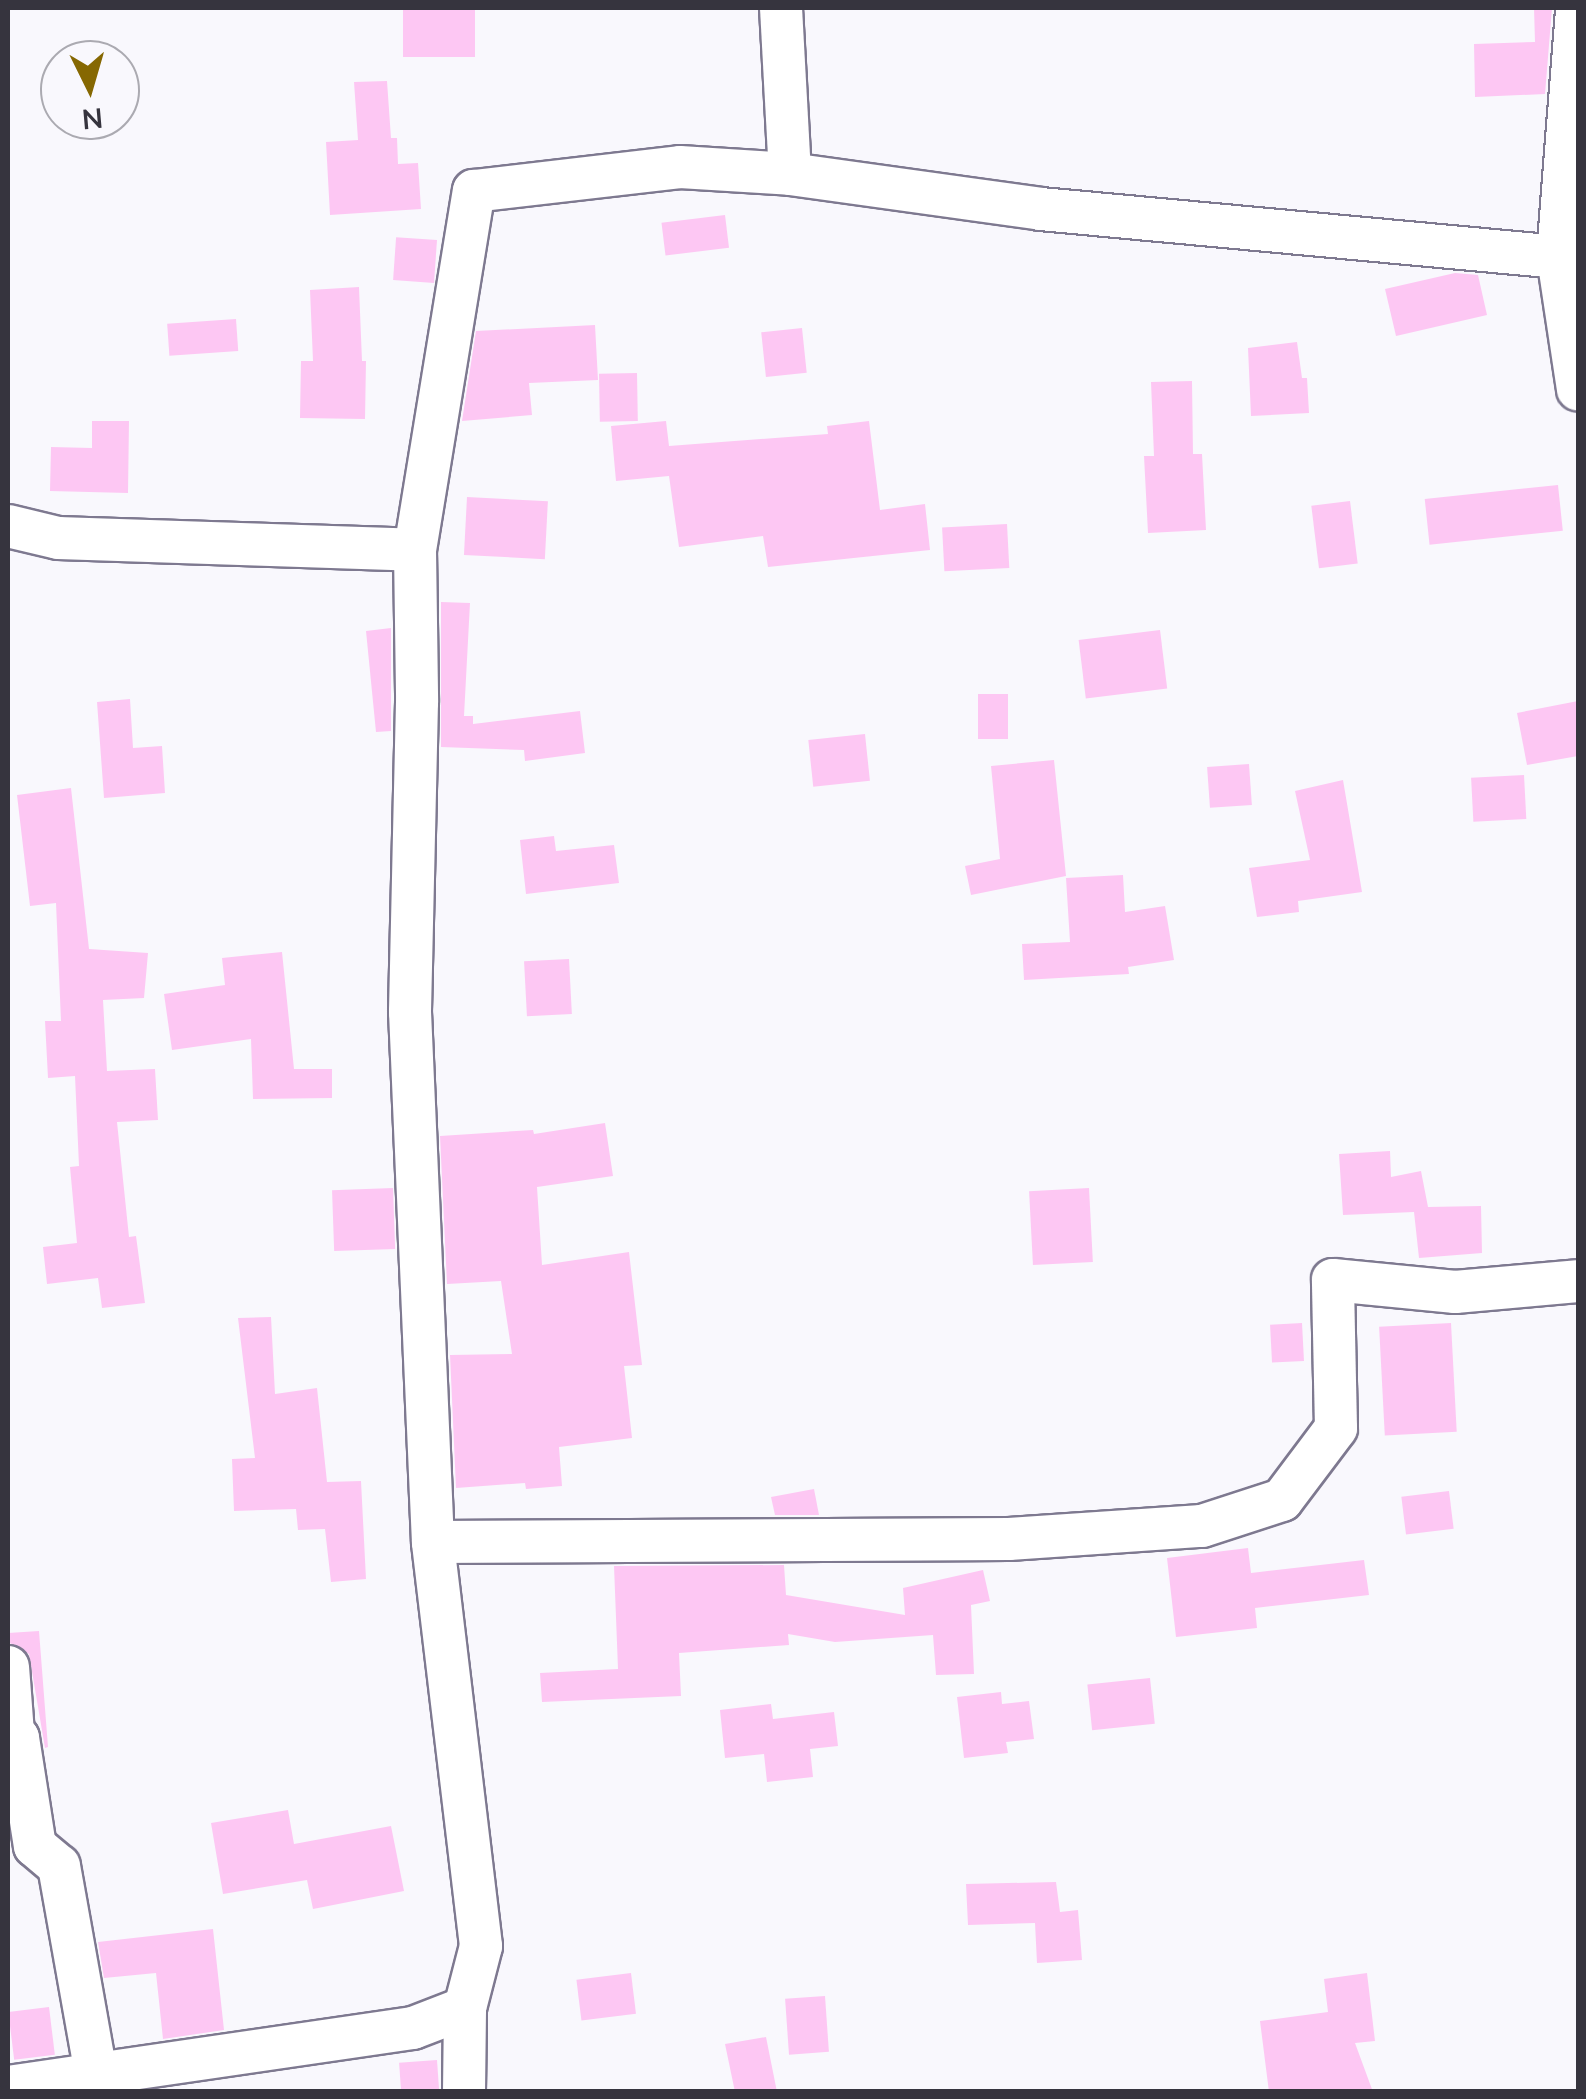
<!DOCTYPE html>
<html>
<head>
<meta charset="utf-8">
<style>
	body { margin:0 }
	#map { position:relative; width:1586px; height:2099px; overflow:hidden; background:#f9f8fd; font-family:"Nunito Sans",sans-serif }
	div>[style] { position:absolute }
	.building>* { inset:0; background:#fdc7f3; transform-origin:0 0 }
	.roads { filter:drop-shadow(2px 0 #7e7990) drop-shadow(-2px 0 #7e7990) drop-shadow(0 2px #7e7990) drop-shadow(0 -2px #7e7990) }
	.minor>* { height:42px; margin:-21px; padding:0 21px; transform-origin:21px; border-radius:21px; background:#fff }
	span { translate:-50% -50%; white-space:nowrap; text-align:center; line-height:1.15; -webkit-text-stroke:8px #f9f8fd; paint-order:stroke }
	.frame { position:absolute; inset:0; border:10px solid #36343e; pointer-events:none }
	.north { position:absolute; left:40px; top:40px; width:100px; height:100px; box-sizing:border-box; background:#f9f8fd; border:2px solid #abaab1; border-radius:50%; rotate:175deg; font-size:28px; font-weight:700; line-height:40px; text-align:center; color:#36343e }
	.north::after { content:''; display:block; margin:auto; width:35px; height:45px; background:#866802; clip-path:polygon(50% 0,100% 100%,50% 72%,0 100%) }
</style>
</head>
<body>
<div id="map">
	<div class="building">
		<div style="left:403px;top:8px;width:72px;height:49px"></div>
		<div style="clip-path:polygon(1534px 8px,1552px 8px,1545px 94px,1475px 97px,1474px 44px,1535px 42px)"></div>
		<div style="clip-path:polygon(387px 81px,391px 138px,397px 138px,398px 164px,418px 163px,421px 209px,330px 215px,326px 142px,358px 140px,354px 82px)"></div>
		<div style="left:725px;top:215px;width:33px;height:64px;rotate:83deg"></div>
		<div style="left:437px;top:240px;width:43px;height:41px;rotate:94deg"></div>
		<div style="clip-path:polygon(1455px 273px,1478px 275px,1487px 315px,1396px 336px,1385px 289px)"></div>
		<div style="clip-path:polygon(359px 287px,362px 361px,366px 361px,365px 419px,300px 418px,301px 361px,313px 361px,310px 290px)"></div>
		<div style="left:236px;top:319px;width:32px;height:69px;rotate:86deg"></div>
		<div style="clip-path:polygon(595px 325px,598px 380px,529px 383px,532px 415px,462px 421px,476px 331px)"></div>
		<div style="left:802px;top:328px;width:45px;height:41px;rotate:84deg"></div>
		<div style="clip-path:polygon(1297px 342px,1302px 378px,1307px 378px,1309px 413px,1251px 416px,1248px 348px)"></div>
		<div style="left:637px;top:373px;width:48px;height:38px;rotate:89deg"></div>
		<div style="clip-path:polygon(1192px 381px,1193px 454px,1202px 454px,1206px 530px,1148px 533px,1144px 456px,1154px 456px,1151px 382px)"></div>
		<div style="clip-path:polygon(92px 421px,129px 421px,128px 493px,50px 491px,51px 447px,92px 448px)"></div>
		<div style="clip-path:polygon(666px 421px,669px 446px,828px 434px,827px 426px,869px 421px,880px 510px,925px 504px,930px 550px,768px 567px,763px 536px,679px 547px,669px 476px,616px 481px,611px 426px)"></div>
		<div style="left:1558px;top:485px;width:46px;height:134px;rotate:84deg"></div>
		<div style="left:467px;top:497px;width:81px;height:58px;rotate:3deg"></div>
		<div style="left:1350px;top:501px;width:63px;height:39px;rotate:83deg"></div>
		<div style="left:1007px;top:524px;width:44px;height:65px;rotate:87deg"></div>
		<div style="clip-path:polygon(441px 602px,470px 603px,464px 716px,473px 716px,473px 724px,580px 711px,585px 753px,525px 761px,524px 750px,441px 747px)"></div>
		<div style="clip-path:polygon(391px 628px,391px 731px,376px 732px,366px 631px)"></div>
		<div style="left:1160px;top:630px;width:59px;height:82px;rotate:83deg"></div>
		<div style="left:978px;top:694px;width:30px;height:45px"></div>
		<div style="clip-path:polygon(130px 699px,133px 748px,162px 746px,165px 793px,104px 798px,97px 702px)"></div>
		<div style="clip-path:polygon(1578px 701px,1578px 756px,1527px 765px,1517px 713px)"></div>
		<div style="left:865px;top:734px;width:47px;height:57px;rotate:84deg"></div>
		<div style="clip-path:polygon(1054px 760px,1066px 876px,971px 895px,965px 866px,1000px 859px,991px 766px)"></div>
		<div style="left:1249px;top:764px;width:41px;height:42px;rotate:86deg"></div>
		<div style="left:1524px;top:775px;width:44px;height:53px;rotate:87deg"></div>
		<div style="clip-path:polygon(1343px 780px,1362px 892px,1298px 901px,1299px 912px,1257px 917px,1249px 868px,1310px 860px,1295px 791px)"></div>
		<div style="clip-path:polygon(71px 788px,89px 949px,148px 953px,144px 998px,103px 1000px,107px 1071px,155px 1069px,158px 1120px,117px 1122px,129px 1237px,136px 1236px,145px 1303px,102px 1308px,98px 1278px,47px 1284px,43px 1247px,77px 1243px,70px 1167px,79px 1166px,75px 1076px,48px 1078px,45px 1021px,61px 1021px,56px 903px,30px 906px,17px 795px)"></div>
		<div style="clip-path:polygon(554px 836px,556px 851px,614px 845px,619px 883px,526px 894px,520px 840px)"></div>
		<div style="clip-path:polygon(1123px 875px,1125px 912px,1165px 906px,1174px 960px,1128px 967px,1129px 974px,1024px 980px,1022px 944px,1070px 942px,1066px 878px)"></div>
		<div style="clip-path:polygon(282px 952px,294px 1069px,332px 1069px,332px 1098px,253px 1099px,251px 1039px,172px 1050px,164px 994px,225px 985px,222px 958px)"></div>
		<div style="left:569px;top:959px;width:55px;height:45px;rotate:87deg"></div>
		<div style="clip-path:polygon(605px 1123px,613px 1176px,537px 1187px,542px 1265px,629px 1252px,642px 1365px,624px 1366px,632px 1438px,559px 1447px,562px 1486px,526px 1489px,525px 1483px,456px 1488px,450px 1355px,512px 1354px,501px 1281px,447px 1284px,440px 1136px,533px 1130px,534px 1134px)"></div>
		<div style="clip-path:polygon(1390px 1151px,1391px 1177px,1421px 1171px,1428px 1207px,1481px 1206px,1482px 1253px,1419px 1258px,1414px 1212px,1343px 1215px,1339px 1154px)"></div>
		<div style="left:393px;top:1188px;width:61px;height:61px;rotate:88deg"></div>
		<div style="left:1089px;top:1188px;width:74px;height:60px;rotate:87deg"></div>
		<div style="clip-path:polygon(271px 1317px,275px 1394px,317px 1388px,327px 1482px,361px 1481px,366px 1579px,331px 1582px,325px 1529px,298px 1530px,296px 1509px,234px 1511px,232px 1459px,255px 1458px,238px 1318px)"></div>
		<div style="left:1302px;top:1323px;width:38px;height:32px;rotate:87deg"></div>
		<div style="left:1451px;top:1323px;width:109px;height:72px;rotate:87deg"></div>
		<div style="clip-path:polygon(814px 1489px,819px 1515px,775px 1515px,771px 1497px)"></div>
		<div style="left:1449px;top:1491px;width:38px;height:48px;rotate:83deg"></div>
		<div style="clip-path:polygon(1248px 1548px,1251px 1573px,1364px 1560px,1369px 1595px,1255px 1608px,1257px 1628px,1176px 1637px,1167px 1558px)"></div>
		<div style="clip-path:polygon(784px 1565px,786px 1595px,905px 1615px,903px 1588px,983px 1570px,990px 1601px,971px 1605px,974px 1674px,936px 1675px,933px 1635px,835px 1642px,788px 1634px,789px 1645px,679px 1653px,681px 1696px,542px 1702px,540px 1673px,618px 1669px,614px 1566px)"></div>
		<div style="clip-path:polygon(39px 1631px,48px 1747px,45px 1748px,29px 1654px,8px 1642px,8px 1633px)"></div>
		<div style="left:1150px;top:1678px;width:46px;height:63px;rotate:84deg"></div>
		<div style="clip-path:polygon(1001px 1692px,1002px 1704px,1029px 1701px,1034px 1739px,1006px 1742px,1008px 1753px,964px 1758px,957px 1697px)"></div>
		<div style="clip-path:polygon(771px 1704px,773px 1719px,834px 1712px,838px 1746px,810px 1749px,813px 1777px,767px 1782px,764px 1754px,725px 1758px,720px 1710px)"></div>
		<div style="clip-path:polygon(288px 1810px,294px 1844px,391px 1826px,404px 1891px,313px 1909px,307px 1880px,223px 1894px,211px 1823px)"></div>
		<div style="clip-path:polygon(1056px 1882px,1060px 1912px,1078px 1910px,1082px 1960px,1037px 1963px,1035px 1923px,968px 1925px,966px 1884px)"></div>
		<div style="clip-path:polygon(213px 1929px,224px 2030px,163px 2039px,156px 1973px,104px 1978px,98px 1942px)"></div>
		<div style="left:631px;top:1973px;width:41px;height:55px;rotate:83deg"></div>
		<div style="clip-path:polygon(1367px 1973px,1375px 2041px,1355px 2043px,1373px 2092px,1269px 2092px,1260px 2021px,1328px 2012px,1324px 1979px)"></div>
		<div style="left:825px;top:1996px;width:56px;height:40px;rotate:86deg"></div>
		<div style="left:49px;top:2007px;width:48px;height:41px;rotate:83deg"></div>
		<div style="clip-path:polygon(766px 2037px,777px 2092px,735px 2092px,725px 2044px)"></div>
		<div style="left:437px;top:2060px;width:32px;height:38px;rotate:86deg"></div>
	</div>
	<div class="roads">
		<div class="minor">
			<div style="left:781px;top:8px;width:166px;rotate:86.9deg"></div>
			<div style="left:1558px;top:257px;width:250px;rotate:-85.6deg"></div>
			<div style="left:8px;top:526px;width:51px;rotate:13.5deg"></div>
			<div style="left:58px;top:538px;width:357px;rotate:1.9deg"></div>
			<div style="left:415px;top:550px;width:364px;rotate:-80.7deg"></div>
			<div style="left:474px;top:191px;width:207px;rotate:-6.6deg"></div>
			<div style="left:680px;top:167px;width:110px;rotate:3.6deg"></div>
			<div style="left:790px;top:174px;width:253px;rotate:7.9deg"></div>
			<div style="left:1041px;top:209px;width:519px;rotate:5.3deg"></div>
			<div style="left:1558px;top:257px;width:134px;rotate:81.4deg"></div>
			<div style="left:415px;top:550px;width:152px;rotate:89.2deg"></div>
			<div style="left:417px;top:702px;width:310px;rotate:91.3deg"></div>
			<div style="left:410px;top:1012px;width:530px;rotate:87.52deg"></div>
			<div style="left:8px;top:1667px;width:66px;rotate:85.7deg"></div>
			<div style="left:13px;top:1733px;width:7px;rotate:45deg"></div>
			<div style="left:18px;top:1738px;width:109px;rotate:81.1deg"></div>
			<div style="left:35px;top:1846px;width:31px;rotate:40deg"></div>
			<div style="left:59px;top:1866px;width:211px;rotate:79.9deg"></div>
			<div style="left:8px;top:2087px;width:409px;rotate:-8.3deg"></div>
			<div style="left:413px;top:2028px;width:56px;rotate:-21deg"></div>
			<div style="left:465px;top:2008px;width:64px;rotate:-75.5deg"></div>
			<div style="left:481px;top:1946px;width:407px;rotate:-96.8deg"></div>
			<div style="left:433px;top:1542px;width:576px;rotate:-0.3deg"></div>
			<div style="left:1009px;top:1539px;width:193px;rotate:-3.9deg"></div>
			<div style="left:1202px;top:1526px;width:84px;rotate:-18deg"></div>
			<div style="left:1282px;top:1500px;width:90px;rotate:-53.1deg"></div>
			<div style="left:1336px;top:1428px;width:148px;rotate:-91.2deg"></div>
			<div style="left:1333px;top:1280px;width:123px;rotate:5.6deg"></div>
			<div style="left:1455px;top:1292px;width:123px;rotate:-5.1deg"></div>
			<div style="left:464px;top:2092px;width:84px;rotate:-89.3deg"></div>
		</div>
	</div>
	<div class="frame"></div>
	<div class="north">N</div>
</div>
</body>
</html>
